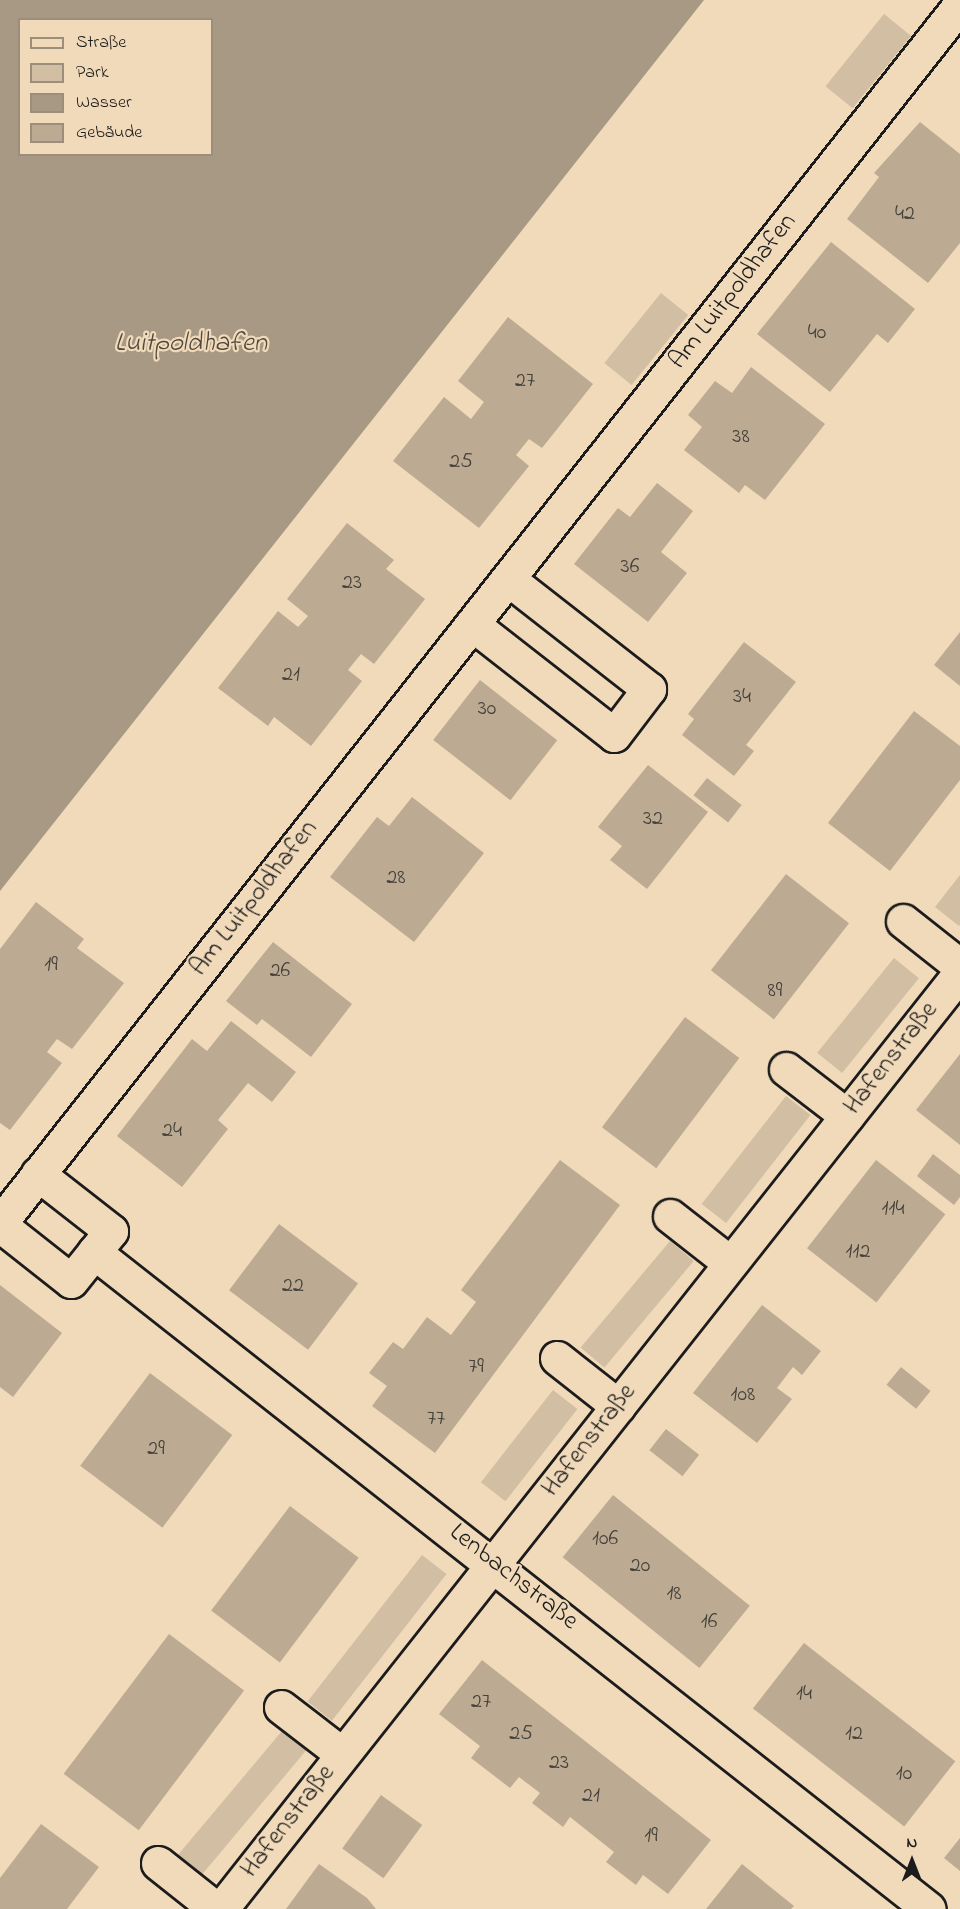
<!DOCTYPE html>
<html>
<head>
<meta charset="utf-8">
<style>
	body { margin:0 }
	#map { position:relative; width:960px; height:1909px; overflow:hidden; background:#f1daba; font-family:"Indie Flower",sans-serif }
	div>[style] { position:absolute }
	.green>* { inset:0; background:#d2bea3; transform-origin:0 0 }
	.water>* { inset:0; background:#a89984 }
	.building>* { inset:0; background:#bcab92; transform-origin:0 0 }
	.roads { filter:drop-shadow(2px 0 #1c1c1c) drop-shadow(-2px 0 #1c1c1c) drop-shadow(0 2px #1c1c1c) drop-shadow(0 -2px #1c1c1c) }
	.minor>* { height:33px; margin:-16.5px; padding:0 16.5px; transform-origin:16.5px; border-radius:16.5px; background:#f1daba }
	span { translate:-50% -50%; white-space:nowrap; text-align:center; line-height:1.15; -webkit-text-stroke:4.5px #f1daba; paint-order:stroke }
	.number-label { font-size:22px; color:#44403a }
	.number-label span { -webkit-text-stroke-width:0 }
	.street-label { font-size:26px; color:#1c1c1c }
	.water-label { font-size:27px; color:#4d4840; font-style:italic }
	.legend { position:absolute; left:18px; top:18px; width:195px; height:138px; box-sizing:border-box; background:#f1daba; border:2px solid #9c8e7b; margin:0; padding:8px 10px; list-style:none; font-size:18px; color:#1c1c1c }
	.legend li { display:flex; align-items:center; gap:12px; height:30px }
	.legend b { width:30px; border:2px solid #9c8e7b }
	.north { position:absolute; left:882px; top:1831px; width:60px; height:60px; -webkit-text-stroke:4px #f1daba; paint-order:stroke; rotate:0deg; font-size:16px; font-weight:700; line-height:24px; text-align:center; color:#1c1c1c }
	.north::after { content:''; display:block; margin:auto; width:21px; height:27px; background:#1c1c1c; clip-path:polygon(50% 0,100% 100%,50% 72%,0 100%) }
</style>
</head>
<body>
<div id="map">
	<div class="green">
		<div style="left:884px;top:14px;width:35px;height:93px;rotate:39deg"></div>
		<div style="left:661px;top:293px;width:35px;height:90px;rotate:39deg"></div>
		<div style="clip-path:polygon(960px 875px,960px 925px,959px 926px,935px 907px)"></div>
		<div style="left:894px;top:958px;width:32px;height:122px;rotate:39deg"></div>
		<div style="left:786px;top:1096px;width:31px;height:137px;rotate:38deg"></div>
		<div style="left:670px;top:1241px;width:31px;height:139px;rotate:40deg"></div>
		<div style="left:553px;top:1390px;width:31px;height:117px;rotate:38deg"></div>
		<div style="left:422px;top:1555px;width:31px;height:186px;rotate:38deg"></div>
		<div style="left:287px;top:1725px;width:31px;height:175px;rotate:40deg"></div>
	</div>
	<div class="water">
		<div style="clip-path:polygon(evenodd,0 0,704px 0,0 891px,0 0,20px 20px,212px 20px,212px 154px,20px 154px,20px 20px)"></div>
	</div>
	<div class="building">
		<div style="clip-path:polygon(920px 122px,960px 154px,960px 243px,928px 283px,847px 219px,879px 177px,874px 173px)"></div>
		<div style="clip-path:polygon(831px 242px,915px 309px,888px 343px,877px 334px,830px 392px,757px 334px)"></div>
		<div style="clip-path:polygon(508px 317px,593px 384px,542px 448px,529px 439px,516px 455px,529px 466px,479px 528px,393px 461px,444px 397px,471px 419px,484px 402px,458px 381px)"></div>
		<div style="clip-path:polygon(751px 367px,825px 424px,765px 500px,745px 485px,739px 493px,684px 450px,702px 427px,688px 415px,715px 381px,732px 393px)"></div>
		<div style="clip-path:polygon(657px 483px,693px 511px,661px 552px,687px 573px,648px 622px,574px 564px,618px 508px,630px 517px)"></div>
		<div style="clip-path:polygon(347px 523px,394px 560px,386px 569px,425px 599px,374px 664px,361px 654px,348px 670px,362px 681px,311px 746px,274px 717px,268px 726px,218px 688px,278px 611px,298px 627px,308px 616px,287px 599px)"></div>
		<div style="clip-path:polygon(960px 632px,960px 686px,934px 665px)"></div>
		<div style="clip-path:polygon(744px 642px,796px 682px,746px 745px,754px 751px,734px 776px,682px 735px,694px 719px,688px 714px)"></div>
		<div style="left:480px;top:680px;width:98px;height:76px;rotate:38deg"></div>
		<div style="clip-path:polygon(914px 711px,960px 746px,960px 780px,890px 871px,828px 823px)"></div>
		<div style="clip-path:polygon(648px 765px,708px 812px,647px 889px,610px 860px,622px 846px,598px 827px)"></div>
		<div style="left:707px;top:778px;width:44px;height:22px;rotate:38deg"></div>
		<div style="clip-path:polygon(412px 797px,484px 853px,414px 942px,330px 877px,377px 817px,389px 826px)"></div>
		<div style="left:786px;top:874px;width:80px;height:122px;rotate:38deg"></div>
		<div style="clip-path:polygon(36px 902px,84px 939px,77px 948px,124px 983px,72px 1049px,57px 1039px,47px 1052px,62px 1063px,10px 1130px,0 1123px,0 949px)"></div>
		<div style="clip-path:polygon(273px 942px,352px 1004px,311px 1057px,262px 1019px,257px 1025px,226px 1001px)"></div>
		<div style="left:685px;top:1017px;width:68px;height:138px;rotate:37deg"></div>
		<div style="clip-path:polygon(231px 1021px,296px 1072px,272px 1102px,248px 1083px,218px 1120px,228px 1129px,182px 1187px,117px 1136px,192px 1039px,207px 1051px)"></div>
		<div style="clip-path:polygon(960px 1054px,960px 1145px,916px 1110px)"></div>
		<div style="clip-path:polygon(933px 1154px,960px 1175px,960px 1197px,954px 1205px,917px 1176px)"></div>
		<div style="clip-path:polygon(560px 1160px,620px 1205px,435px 1453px,372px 1406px,387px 1386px,369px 1373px,393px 1342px,403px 1349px,427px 1317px,451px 1335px,476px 1302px,461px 1290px)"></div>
		<div style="left:876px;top:1160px;width:88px;height:112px;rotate:38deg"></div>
		<div style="left:279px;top:1224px;width:99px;height:83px;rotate:37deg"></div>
		<div style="clip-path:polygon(0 1285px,62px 1333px,13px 1397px,0 1387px)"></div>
		<div style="clip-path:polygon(762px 1305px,821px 1351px,802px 1375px,793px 1367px,777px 1388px,792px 1399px,757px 1443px,693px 1393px)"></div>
		<div style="left:901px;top:1367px;width:38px;height:23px;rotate:39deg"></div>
		<div style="left:150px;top:1373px;width:103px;height:116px;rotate:37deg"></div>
		<div style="left:666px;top:1429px;width:42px;height:27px;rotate:38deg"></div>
		<div style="left:613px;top:1495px;width:176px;height:80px;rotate:39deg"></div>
		<div style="left:290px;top:1506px;width:86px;height:131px;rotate:37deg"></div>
		<div style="left:169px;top:1634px;width:94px;height:175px;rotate:37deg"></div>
		<div style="left:804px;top:1643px;width:192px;height:83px;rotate:38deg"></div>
		<div style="clip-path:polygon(482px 1660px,711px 1840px,668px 1894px,643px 1875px,636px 1885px,606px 1862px,614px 1852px,570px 1817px,563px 1827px,532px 1803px,540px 1793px,519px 1777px,510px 1788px,471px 1758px,480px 1746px,439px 1714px)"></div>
		<div style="left:381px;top:1795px;width:51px;height:66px;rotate:36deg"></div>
		<div style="clip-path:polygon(41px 1824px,99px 1867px,67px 1909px,0 1909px,0 1878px)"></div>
		<div style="clip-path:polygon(960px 1838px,960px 1871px,944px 1858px)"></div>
		<div style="clip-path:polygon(319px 1864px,367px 1898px,376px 1909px,286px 1909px)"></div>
		<div style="clip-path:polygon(742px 1864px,794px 1906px,791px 1909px,706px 1909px)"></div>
	</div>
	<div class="roads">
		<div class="minor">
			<div style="left:472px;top:624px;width:180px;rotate:38deg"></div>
			<div style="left:614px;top:735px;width:58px;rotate:-52.7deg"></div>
			<div style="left:649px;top:689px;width:179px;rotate:-142deg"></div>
			<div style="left:903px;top:921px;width:73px;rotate:38.3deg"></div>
			<div style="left:786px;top:1069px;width:77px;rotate:37.6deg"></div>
			<div style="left:670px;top:1216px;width:76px;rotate:38.1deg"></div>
			<div style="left:0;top:1223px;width:1551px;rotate:-51.76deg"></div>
			<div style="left:0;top:1225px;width:90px;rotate:38.3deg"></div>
			<div style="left:71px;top:1281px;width:64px;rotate:-51.3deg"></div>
			<div style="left:111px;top:1231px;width:93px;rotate:-142deg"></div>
			<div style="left:94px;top:1252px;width:1062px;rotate:38.2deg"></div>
			<div style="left:557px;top:1358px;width:78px;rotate:38.2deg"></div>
			<div style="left:281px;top:1707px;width:77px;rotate:37.6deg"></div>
			<div style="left:158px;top:1863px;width:74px;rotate:38.4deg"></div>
			<div style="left:221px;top:1909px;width:1193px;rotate:-51.71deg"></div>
		</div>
	</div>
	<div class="number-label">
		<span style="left:905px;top:215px">42</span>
		<span style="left:817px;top:334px">40</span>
		<span style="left:525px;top:382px">27</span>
		<span style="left:741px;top:438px">38</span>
		<span style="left:461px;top:463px">25</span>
		<span style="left:630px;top:568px">36</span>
		<span style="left:352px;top:584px">23</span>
		<span style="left:291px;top:676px">21</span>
		<span style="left:742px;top:698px">34</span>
		<span style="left:487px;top:710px">30</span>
		<span style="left:653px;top:820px">32</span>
		<span style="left:396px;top:879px">28</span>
		<span style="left:51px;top:966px">19</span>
		<span style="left:280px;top:972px">26</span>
		<span style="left:775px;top:992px">89</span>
		<span style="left:172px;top:1132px">24</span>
		<span style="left:893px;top:1210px">114</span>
		<span style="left:858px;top:1253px">112</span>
		<span style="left:293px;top:1287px">22</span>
		<span style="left:476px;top:1368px">79</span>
		<span style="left:743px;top:1396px">108</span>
		<span style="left:436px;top:1420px">77</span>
		<span style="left:156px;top:1450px">29</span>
		<span style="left:605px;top:1540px">106</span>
		<span style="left:640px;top:1567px">20</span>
		<span style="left:674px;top:1595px">18</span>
		<span style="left:709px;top:1623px">16</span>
		<span style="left:804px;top:1695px">14</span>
		<span style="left:481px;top:1703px">27</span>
		<span style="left:521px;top:1735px">25</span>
		<span style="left:854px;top:1735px">12</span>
		<span style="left:559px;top:1764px">23</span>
		<span style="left:904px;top:1775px">10</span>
		<span style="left:591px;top:1797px">21</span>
		<span style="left:651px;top:1837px">19</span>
	</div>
	<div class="street-label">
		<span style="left:734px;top:292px;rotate:-52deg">Am Luitpoldhafen</span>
		<span style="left:255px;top:899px;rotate:-52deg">Am Luitpoldhafen</span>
		<span style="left:892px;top:1059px;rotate:-52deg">Hafenstraße</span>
		<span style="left:590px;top:1441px;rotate:-52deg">Hafenstraße</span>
		<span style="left:513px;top:1578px;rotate:38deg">Lenbachstraße</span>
		<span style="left:289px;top:1822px;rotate:-52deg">Hafenstraße</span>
	</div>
	<div class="water-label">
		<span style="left:191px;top:344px">Luitpoldhafen</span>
	</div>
	<ul class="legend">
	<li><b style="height:8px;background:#f1daba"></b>Straße</li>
	<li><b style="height:16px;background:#d2bea3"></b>Park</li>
	<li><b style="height:16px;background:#a89984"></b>Wasser</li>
	<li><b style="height:16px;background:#bcab92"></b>Gebäude</li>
	</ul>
	<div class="north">N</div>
</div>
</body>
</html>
